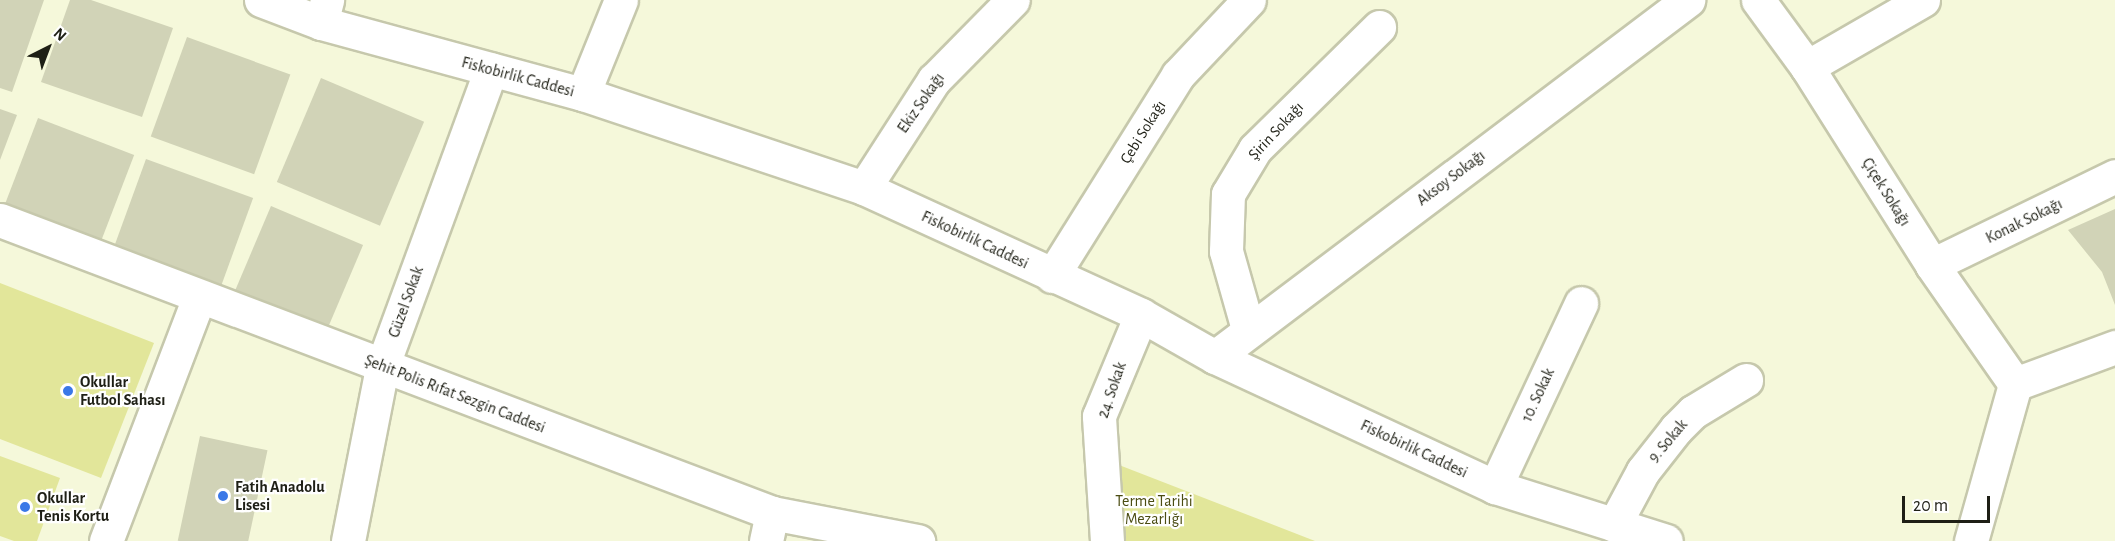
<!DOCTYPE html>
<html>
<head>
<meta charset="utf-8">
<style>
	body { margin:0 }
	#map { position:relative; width:2115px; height:541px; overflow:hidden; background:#f5f8da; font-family:"Alegreya Sans",sans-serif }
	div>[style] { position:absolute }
	.green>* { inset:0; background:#e2e69a }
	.building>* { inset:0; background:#d1d3b7; transform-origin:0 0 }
	.roads { filter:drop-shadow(2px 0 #c6c8ac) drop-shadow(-2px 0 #c6c8ac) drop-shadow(0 2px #c6c8ac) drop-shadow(0 -2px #c6c8ac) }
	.minor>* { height:33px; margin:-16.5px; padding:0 16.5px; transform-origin:16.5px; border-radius:16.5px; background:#fff }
	.major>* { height:33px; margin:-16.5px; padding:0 16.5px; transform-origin:16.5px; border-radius:16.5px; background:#fff }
	.dots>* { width:16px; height:16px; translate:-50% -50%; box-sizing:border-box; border:3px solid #fff; border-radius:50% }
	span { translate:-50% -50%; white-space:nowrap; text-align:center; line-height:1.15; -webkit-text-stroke:4.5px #fff; paint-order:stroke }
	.street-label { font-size:16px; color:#1e1f15 }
	.poi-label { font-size:16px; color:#1e1f15; font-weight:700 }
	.left { translate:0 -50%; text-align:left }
	.park-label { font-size:16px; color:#4b4c12 }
	.north { position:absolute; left:18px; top:18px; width:60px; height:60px; -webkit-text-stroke:4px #fff; paint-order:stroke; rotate:42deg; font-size:16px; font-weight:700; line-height:24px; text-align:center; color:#1e1f15 }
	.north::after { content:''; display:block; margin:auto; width:21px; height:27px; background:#1e1f15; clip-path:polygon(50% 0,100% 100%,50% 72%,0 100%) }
	.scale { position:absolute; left:1902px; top:496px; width:88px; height:27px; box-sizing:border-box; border:3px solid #1e1f15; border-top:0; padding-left:8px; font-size:18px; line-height:21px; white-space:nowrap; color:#1e1f15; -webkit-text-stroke:4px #fff; paint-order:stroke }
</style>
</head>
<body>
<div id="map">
	<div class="green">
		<div style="clip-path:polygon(0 283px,154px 343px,101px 478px,0 439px)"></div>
		<div style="clip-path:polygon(0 456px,60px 478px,37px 541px,14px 541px,0 536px)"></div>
		<div style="clip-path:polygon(1119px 465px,1315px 541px,1126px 541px)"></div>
	</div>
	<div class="building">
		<div style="clip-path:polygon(0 0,44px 0,12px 92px,0 88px)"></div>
		<div style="clip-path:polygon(70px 0,91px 0,173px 28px,142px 117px,41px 82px)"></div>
		<div style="left:187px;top:37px;width:110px;height:106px;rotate:20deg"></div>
		<div style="left:321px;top:78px;width:112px;height:113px;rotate:23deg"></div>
		<div style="clip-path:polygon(0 109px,17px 115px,0 160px)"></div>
		<div style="left:38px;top:118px;width:103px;height:92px;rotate:21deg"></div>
		<div style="left:146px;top:159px;width:114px;height:92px;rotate:20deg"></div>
		<div style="left:271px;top:206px;width:100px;height:91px;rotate:23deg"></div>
		<div style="clip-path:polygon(2115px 209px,2115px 305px,2102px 272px,2068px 230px)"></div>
		<div style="left:200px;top:436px;width:69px;height:107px;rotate:12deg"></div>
	</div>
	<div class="roads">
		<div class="minor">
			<div style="left:1758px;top:0;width:83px;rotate:53.8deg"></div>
			<div style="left:1807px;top:67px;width:234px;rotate:57.7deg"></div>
			<div style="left:1932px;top:265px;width:145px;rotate:55.1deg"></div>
			<div style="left:321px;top:23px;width:24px;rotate:-75deg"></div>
			<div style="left:1807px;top:67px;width:134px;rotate:-30deg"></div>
			<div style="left:583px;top:94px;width:101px;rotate:-68deg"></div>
			<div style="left:864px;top:188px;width:129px;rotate:-57.1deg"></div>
			<div style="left:934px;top:80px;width:112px;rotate:-45.4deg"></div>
			<div style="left:0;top:220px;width:826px;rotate:20.78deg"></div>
			<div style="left:772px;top:513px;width:149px;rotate:10.9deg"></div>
			<div style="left:1932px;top:265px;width:203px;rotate:-25.9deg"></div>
			<div style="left:1052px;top:276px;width:237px;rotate:-57.9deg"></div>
			<div style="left:1178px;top:75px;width:103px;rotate:-46.6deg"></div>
			<div style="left:1248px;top:329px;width:81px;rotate:-105.8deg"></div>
			<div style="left:1226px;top:251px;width:57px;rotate:-88deg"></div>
			<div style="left:1228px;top:194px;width:52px;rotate:-59deg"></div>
			<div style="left:1255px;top:149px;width:174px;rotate:-44.5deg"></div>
			<div style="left:1215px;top:357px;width:593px;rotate:-37.04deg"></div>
			<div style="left:1495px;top:487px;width:203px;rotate:-64.9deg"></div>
			<div style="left:1614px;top:525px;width:61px;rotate:-61.8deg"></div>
			<div style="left:1643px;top:471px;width:53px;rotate:-51.8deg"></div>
			<div style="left:1676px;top:429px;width:24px;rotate:-45deg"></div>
			<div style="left:1693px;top:412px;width:62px;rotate:-31.1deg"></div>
			<div style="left:106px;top:541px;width:261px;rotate:-69.1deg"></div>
			<div style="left:348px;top:541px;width:177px;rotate:-78.9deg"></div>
			<div style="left:382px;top:367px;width:317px;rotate:-69.9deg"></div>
			<div style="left:766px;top:541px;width:29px;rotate:-78deg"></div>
			<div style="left:1107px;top:541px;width:125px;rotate:-93.7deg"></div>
			<div style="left:1099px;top:416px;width:109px;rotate:-67.4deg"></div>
			<div style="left:1971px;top:541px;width:163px;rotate:-74.3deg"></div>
			<div style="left:2015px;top:384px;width:107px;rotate:-20.3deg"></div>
		</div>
		<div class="major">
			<div style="left:261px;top:0;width:64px;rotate:21deg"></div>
			<div style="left:321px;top:23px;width:271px;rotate:15.2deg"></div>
			<div style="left:583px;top:94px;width:296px;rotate:18.5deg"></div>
			<div style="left:864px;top:188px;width:305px;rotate:24.6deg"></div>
			<div style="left:1141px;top:315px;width:85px;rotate:29.6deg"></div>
			<div style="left:1215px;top:357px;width:309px;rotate:24.9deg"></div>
			<div style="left:1495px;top:487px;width:179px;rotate:17.5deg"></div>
		</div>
	</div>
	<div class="dots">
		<div style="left:68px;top:391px;background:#3a78e7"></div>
		<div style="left:223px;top:496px;background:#3a78e7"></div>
		<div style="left:25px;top:507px;background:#3a78e7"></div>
	</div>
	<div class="street-label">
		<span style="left:518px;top:77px;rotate:15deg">Fiskobirlik Caddesi</span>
		<span style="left:921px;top:103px;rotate:-55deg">Ekiz Sokağı</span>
		<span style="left:1276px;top:131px;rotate:-47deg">Şirin Sokağı</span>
		<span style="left:1143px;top:132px;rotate:-58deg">Çebi Sokağı</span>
		<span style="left:1451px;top:178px;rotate:-37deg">Aksoy Sokağı</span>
		<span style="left:1886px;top:192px;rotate:58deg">Çiçek Sokağı</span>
		<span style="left:2024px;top:221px;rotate:-26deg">Konak Sokağı</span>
		<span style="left:975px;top:240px;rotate:25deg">Fiskobirlik Caddesi</span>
		<span style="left:406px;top:302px;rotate:-70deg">Güzel Sokak</span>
		<span style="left:1112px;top:390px;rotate:-71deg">24. Sokak</span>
		<span style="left:455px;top:394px;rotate:21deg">Şehit Polis Rıfat Sezgin Caddesi</span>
		<span style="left:1538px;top:395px;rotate:-65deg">10. Sokak</span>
		<span style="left:1668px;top:441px;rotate:-50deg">9. Sokak</span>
		<span style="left:1414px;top:449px;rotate:25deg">Fiskobirlik Caddesi</span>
	</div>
	<div class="poi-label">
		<span class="left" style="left:80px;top:391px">Okullar<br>Futbol Sahası</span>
		<span class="left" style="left:235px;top:496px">Fatih Anadolu<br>Lisesi</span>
		<span class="left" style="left:37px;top:507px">Okullar<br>Tenis Kortu</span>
	</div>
	<div class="park-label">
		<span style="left:1154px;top:510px">Terme Tarihi<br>Mezarlığı</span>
	</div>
	<div class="north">N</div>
	<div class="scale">20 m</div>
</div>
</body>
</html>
